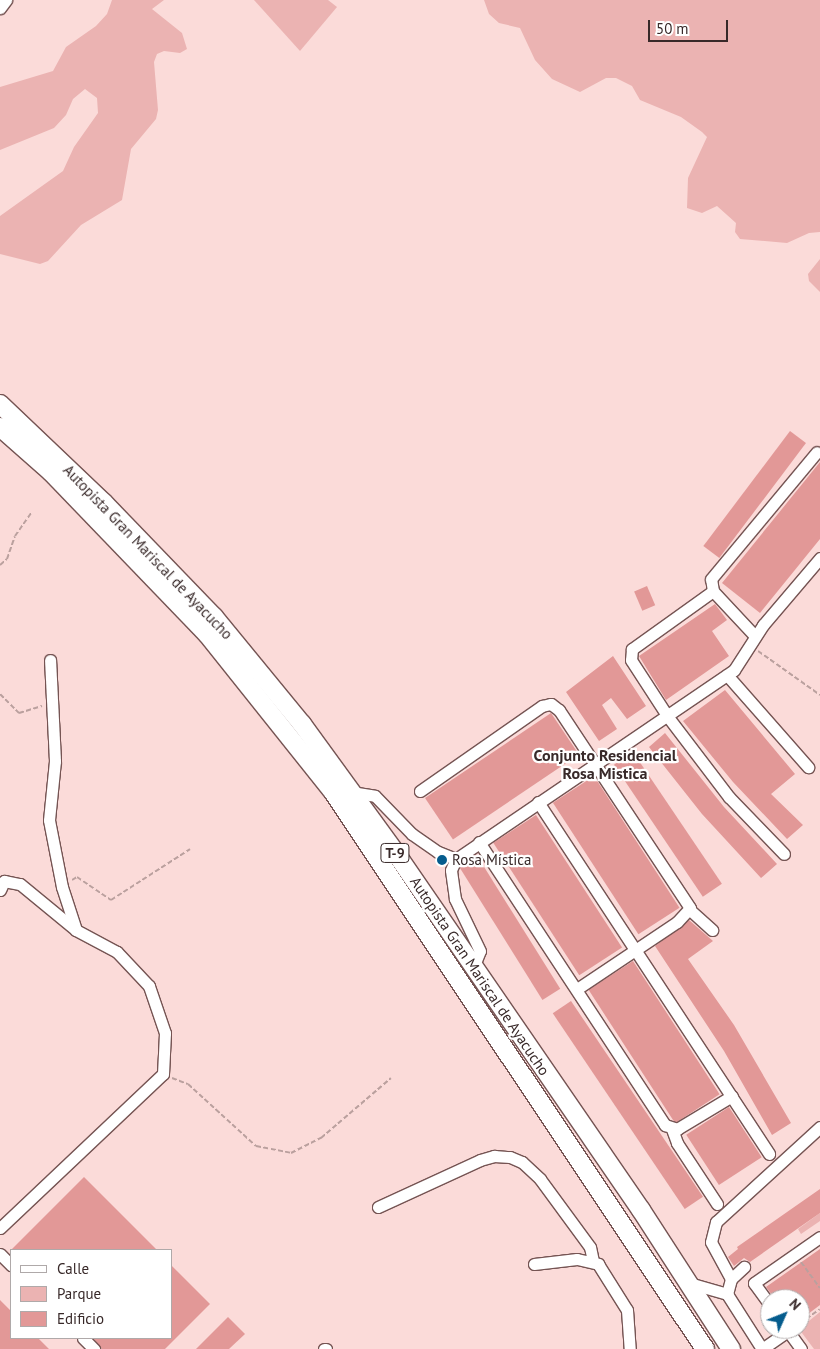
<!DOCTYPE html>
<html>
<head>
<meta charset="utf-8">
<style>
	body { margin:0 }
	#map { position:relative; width:820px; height:1349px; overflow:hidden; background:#fbdbd9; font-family:"PT Sans",sans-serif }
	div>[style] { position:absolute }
	.green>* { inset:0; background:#ebb3b2 }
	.building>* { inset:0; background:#e29897; transform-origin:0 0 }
	.path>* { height:2px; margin-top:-1px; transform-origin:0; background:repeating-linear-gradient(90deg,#baa09e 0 5px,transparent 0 7.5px) }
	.roads { filter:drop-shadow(1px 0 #755453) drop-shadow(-1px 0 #755453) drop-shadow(0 1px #755453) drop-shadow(0 -1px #755453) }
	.minor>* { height:11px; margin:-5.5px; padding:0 5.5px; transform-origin:5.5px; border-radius:5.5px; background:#fff }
	.highway>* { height:18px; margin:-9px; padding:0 9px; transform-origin:9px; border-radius:9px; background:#fff }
	.dots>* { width:14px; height:14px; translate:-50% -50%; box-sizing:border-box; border:2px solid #fff; border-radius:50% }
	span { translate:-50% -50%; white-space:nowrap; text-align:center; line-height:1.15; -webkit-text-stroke:4.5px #fff; paint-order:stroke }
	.shield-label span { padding:1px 4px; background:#fff; border:1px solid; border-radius:4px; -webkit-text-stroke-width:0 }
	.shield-label { font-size:14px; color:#382929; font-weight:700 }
	.street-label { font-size:15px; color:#382929 }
	.poi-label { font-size:15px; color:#382929 }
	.left { translate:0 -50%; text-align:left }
	.neighbourhood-label { font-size:16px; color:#382929; font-weight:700 }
	.legend { position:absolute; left:10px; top:1249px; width:162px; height:90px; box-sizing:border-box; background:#fff; border:1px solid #afa9a9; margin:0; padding:6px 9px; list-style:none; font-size:15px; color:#382929 }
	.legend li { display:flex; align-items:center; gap:10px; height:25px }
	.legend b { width:25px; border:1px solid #afa9a9 }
	.north { position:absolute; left:760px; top:1289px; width:50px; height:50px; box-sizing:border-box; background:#fff; border:1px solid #afa9a9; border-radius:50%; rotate:46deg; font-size:14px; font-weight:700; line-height:20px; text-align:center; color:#382929 }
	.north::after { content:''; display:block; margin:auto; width:18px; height:22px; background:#055c8d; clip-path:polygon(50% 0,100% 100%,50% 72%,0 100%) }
	.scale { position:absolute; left:648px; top:20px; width:80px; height:22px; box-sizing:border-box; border:2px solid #382929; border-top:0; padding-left:6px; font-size:15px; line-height:18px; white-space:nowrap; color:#382929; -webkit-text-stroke:4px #fff; paint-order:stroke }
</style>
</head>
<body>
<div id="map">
	<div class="green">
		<div style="clip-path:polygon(112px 0,164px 0,152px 9px,182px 33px,187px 49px,180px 53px,164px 51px,157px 54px,154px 62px,158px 110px,156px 119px,131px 149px,122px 200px,81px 225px,48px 261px,40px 264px,0 254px,0 216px,63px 171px,74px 147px,98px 113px,97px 98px,85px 89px,73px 99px,66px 115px,54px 128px,0 150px,0 87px,53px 71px,66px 47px,96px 26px,107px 14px)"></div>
		<div style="clip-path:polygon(254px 0,328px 0,337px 7px,300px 51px)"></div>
		<div style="clip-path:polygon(484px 0,820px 0,820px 232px,809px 233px,787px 243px,740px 239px,735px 232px,736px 223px,717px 206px,702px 213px,687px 208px,688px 178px,707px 137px,702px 132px,681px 117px,640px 100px,632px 86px,616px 78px,606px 78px,580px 92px,552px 79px,535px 60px,520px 28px,499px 23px,489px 14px)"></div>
		<div style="clip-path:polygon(820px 259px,820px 292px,809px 281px,808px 274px)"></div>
		<div style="clip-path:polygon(820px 1213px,820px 1221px,801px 1234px,798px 1229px)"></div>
		<div style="clip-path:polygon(820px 1312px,820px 1349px,814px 1349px,799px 1329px)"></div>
	</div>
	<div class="building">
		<div style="left:790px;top:431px;width:20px;height:144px;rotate:37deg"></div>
		<div style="clip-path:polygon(820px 462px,820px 539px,760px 613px,722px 583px)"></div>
		<div style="left:647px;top:586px;width:21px;height:14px;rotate:67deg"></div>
		<div style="clip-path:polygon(715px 604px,727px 620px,712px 631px,729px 656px,666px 700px,639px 656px)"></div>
		<div style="clip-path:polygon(613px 656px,646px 706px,627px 719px,611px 698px,602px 705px,617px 729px,599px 741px,566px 692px)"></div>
		<div style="clip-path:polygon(725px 690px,795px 774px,771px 794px,803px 825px,787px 839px,733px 782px,683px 721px)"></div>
		<div style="left:551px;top:713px;width:50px;height:152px;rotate:56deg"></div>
		<div style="clip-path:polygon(665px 733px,724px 807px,777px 864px,761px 878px,702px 814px,649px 747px)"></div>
		<div style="left:633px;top:752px;width:159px;height:23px;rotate:56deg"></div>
		<div style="left:594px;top:776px;width:157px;height:49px;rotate:57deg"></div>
		<div style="left:536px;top:815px;width:158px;height:51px;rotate:57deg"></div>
		<div style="left:476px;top:854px;width:159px;height:21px;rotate:58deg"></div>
		<div style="clip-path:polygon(689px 920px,713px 941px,688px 959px,734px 1025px,791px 1123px,772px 1135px,724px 1051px,655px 946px)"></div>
		<div style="left:633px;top:961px;width:159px;height:53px;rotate:57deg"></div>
		<div style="left:571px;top:1001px;width:236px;height:22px;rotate:56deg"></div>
		<div style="left:729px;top:1107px;width:60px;height:51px;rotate:57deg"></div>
		<div style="clip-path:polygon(84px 1177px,157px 1250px,11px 1250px)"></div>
		<div style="clip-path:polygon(820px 1189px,820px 1213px,750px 1262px,744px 1258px,734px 1266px,728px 1257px,738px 1249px,737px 1247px)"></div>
		<div style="clip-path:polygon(820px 1249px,820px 1305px,800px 1320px,800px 1299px,775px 1299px,766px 1287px)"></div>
		<div style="clip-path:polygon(171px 1265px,210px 1304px,165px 1349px,102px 1349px,93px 1338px,171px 1338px)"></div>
		<div style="clip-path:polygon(0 1300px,11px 1311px,11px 1338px,38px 1338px,49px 1349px,0 1349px)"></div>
		<div style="clip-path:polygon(228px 1317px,245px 1334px,229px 1349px,196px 1349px)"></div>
	</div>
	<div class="path">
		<div style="left:0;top:565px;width:9px;rotate:-41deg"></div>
		<div style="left:7px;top:559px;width:24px;rotate:-71deg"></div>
		<div style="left:15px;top:536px;width:29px;rotate:-55deg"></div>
		<div style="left:758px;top:651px;width:76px;rotate:35.4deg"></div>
		<div style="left:0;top:694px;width:27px;rotate:45deg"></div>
		<div style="left:19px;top:713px;width:24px;rotate:-17deg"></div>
		<div style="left:72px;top:880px;width:6px;rotate:-31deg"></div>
		<div style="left:77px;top:877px;width:41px;rotate:34.1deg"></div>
		<div style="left:111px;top:900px;width:94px;rotate:-32.8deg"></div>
		<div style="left:172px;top:1078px;width:17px;rotate:21deg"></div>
		<div style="left:188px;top:1084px;width:92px;rotate:42.4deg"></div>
		<div style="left:256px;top:1146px;width:36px;rotate:11deg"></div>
		<div style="left:291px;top:1153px;width:34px;rotate:-27deg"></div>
		<div style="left:321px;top:1138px;width:92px;rotate:-40.6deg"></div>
		<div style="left:801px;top:1262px;width:32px;rotate:54deg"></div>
		<div style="left:800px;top:1323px;width:24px;rotate:-35deg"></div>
	</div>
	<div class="roads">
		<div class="minor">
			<div style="left:0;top:8px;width:10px;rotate:-53deg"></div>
			<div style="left:713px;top:591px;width:100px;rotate:144.4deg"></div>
			<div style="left:632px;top:649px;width:11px;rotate:95deg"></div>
			<div style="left:631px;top:660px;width:68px;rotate:57deg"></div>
			<div style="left:668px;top:717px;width:101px;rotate:52.7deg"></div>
			<div style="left:729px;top:797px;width:79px;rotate:46deg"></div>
			<div style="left:755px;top:636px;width:62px;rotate:-133deg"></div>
			<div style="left:713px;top:591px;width:12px;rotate:-99deg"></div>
			<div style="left:711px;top:579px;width:165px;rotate:-50.2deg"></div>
			<div style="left:727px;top:675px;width:123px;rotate:48.6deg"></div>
			<div style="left:420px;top:791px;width:149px;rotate:-34.9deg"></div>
			<div style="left:542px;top:706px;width:9px;rotate:-13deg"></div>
			<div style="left:551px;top:704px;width:10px;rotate:37deg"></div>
			<div style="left:559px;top:710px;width:237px;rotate:56.5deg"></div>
			<div style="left:690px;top:908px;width:19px;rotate:133deg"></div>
			<div style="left:677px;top:922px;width:120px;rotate:146.2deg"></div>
			<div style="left:351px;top:792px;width:24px;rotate:9deg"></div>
			<div style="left:375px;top:796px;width:53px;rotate:45.8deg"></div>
			<div style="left:412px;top:834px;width:32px;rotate:35deg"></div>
			<div style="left:438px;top:852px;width:19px;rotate:21deg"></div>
			<div style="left:538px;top:802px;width:421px;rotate:56.7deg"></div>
			<div style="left:479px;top:842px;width:339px;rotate:56.7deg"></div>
			<div style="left:665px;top:1125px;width:13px;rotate:18deg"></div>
			<div style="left:677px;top:1129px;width:64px;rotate:-31deg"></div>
			<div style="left:0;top:890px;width:10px;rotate:-66deg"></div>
			<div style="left:4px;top:881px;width:16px;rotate:11deg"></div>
			<div style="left:20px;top:884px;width:72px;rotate:39.4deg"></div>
			<div style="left:690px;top:910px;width:30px;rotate:42deg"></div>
			<div style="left:473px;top:968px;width:18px;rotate:-68deg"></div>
			<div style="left:480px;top:951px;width:58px;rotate:-115.7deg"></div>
			<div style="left:455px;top:899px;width:29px;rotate:-98deg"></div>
			<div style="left:451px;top:870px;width:12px;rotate:-66deg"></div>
			<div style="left:456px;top:859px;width:336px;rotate:-34.2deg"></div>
			<div style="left:734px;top:670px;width:54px;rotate:-57.2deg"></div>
			<div style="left:763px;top:625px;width:88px;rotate:-49.6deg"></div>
			<div style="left:672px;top:1129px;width:15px;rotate:70deg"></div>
			<div style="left:677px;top:1143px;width:73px;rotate:56.7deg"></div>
			<div style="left:378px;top:1207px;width:112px;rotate:-24.7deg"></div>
			<div style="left:480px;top:1160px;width:15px;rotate:-16deg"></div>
			<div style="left:494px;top:1156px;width:16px;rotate:4deg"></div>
			<div style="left:510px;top:1157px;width:13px;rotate:23deg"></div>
			<div style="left:522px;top:1162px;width:25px;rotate:43deg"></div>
			<div style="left:540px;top:1179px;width:84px;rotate:53.7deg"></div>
			<div style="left:590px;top:1247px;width:14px;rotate:78deg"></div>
			<div style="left:0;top:1228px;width:224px;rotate:-43.4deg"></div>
			<div style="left:163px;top:1074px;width:41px;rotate:-87.2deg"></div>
			<div style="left:165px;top:1033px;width:50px;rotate:-108.8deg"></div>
			<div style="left:149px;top:986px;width:47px;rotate:-133.3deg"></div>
			<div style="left:117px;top:952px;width:47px;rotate:-151.8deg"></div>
			<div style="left:76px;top:930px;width:45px;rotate:-108deg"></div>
			<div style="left:62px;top:887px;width:68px;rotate:-101deg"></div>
			<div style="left:49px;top:820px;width:59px;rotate:-84.2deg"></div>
			<div style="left:55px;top:761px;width:101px;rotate:-92.8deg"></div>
			<div style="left:0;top:1254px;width:16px;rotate:45deg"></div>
			<div style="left:534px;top:1264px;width:43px;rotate:-6.6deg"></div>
			<div style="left:577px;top:1259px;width:22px;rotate:13deg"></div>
			<div style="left:598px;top:1264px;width:54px;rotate:57.8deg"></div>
			<div style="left:627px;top:1310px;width:39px;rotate:86deg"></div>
			<div style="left:731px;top:1279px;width:18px;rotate:-43deg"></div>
			<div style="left:689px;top:1283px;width:40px;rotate:16deg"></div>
			<div style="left:727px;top:1294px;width:65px;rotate:57.5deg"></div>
			<div style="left:762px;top:1349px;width:32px;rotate:-35deg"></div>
			<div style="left:788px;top:1331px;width:2px;rotate:-117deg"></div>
			<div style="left:727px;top:1294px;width:16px;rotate:-75deg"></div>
			<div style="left:731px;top:1279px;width:42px;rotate:-118.4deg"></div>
			<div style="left:711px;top:1242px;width:21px;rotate:-76deg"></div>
			<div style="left:716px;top:1222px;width:141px;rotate:-42.4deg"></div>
			<div style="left:770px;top:1305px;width:27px;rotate:-126deg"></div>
			<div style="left:754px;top:1283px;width:80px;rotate:-34.9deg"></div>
			<div style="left:788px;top:1331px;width:22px;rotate:54deg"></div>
			<div style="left:83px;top:1338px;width:16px;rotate:45deg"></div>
			<div style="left:324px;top:1349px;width:2px"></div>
		</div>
		<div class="highway">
			<div style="left:0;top:404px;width:144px;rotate:43.6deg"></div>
			<div style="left:104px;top:503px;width:158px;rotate:46deg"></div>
			<div style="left:214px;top:617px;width:139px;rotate:50.6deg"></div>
			<div style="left:302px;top:724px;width:158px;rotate:54deg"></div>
			<div style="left:395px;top:852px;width:434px;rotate:55.5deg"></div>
			<div style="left:641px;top:1210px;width:166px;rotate:57.1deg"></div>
			<div style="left:0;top:427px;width:68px;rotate:41.4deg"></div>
			<div style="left:51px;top:472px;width:225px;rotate:46.1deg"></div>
			<div style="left:207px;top:634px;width:202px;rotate:51.4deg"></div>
			<div style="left:333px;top:792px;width:670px;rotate:56.26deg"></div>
		</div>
	</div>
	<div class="dots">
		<div style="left:442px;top:860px;background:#055c8d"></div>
	</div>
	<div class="shield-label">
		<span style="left:395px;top:853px">T-9</span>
	</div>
	<div class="street-label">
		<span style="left:148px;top:552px;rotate:46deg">Autopista Gran Mariscal de Ayacucho</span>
		<span style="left:480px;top:976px;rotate:56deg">Autopista Gran Mariscal de Ayacucho</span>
	</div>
	<div class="poi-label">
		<span class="left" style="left:452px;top:860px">Rosa Mística</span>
	</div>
	<div class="neighbourhood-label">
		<span style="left:605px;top:764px">Conjunto Residencial<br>Rosa Mistica</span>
	</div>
	<ul class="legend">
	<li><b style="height:6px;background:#fff"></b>Calle</li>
	<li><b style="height:14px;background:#ebb3b2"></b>Parque</li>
	<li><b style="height:14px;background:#e29897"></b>Edificio</li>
	</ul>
	<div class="north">N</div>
	<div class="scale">50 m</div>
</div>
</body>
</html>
